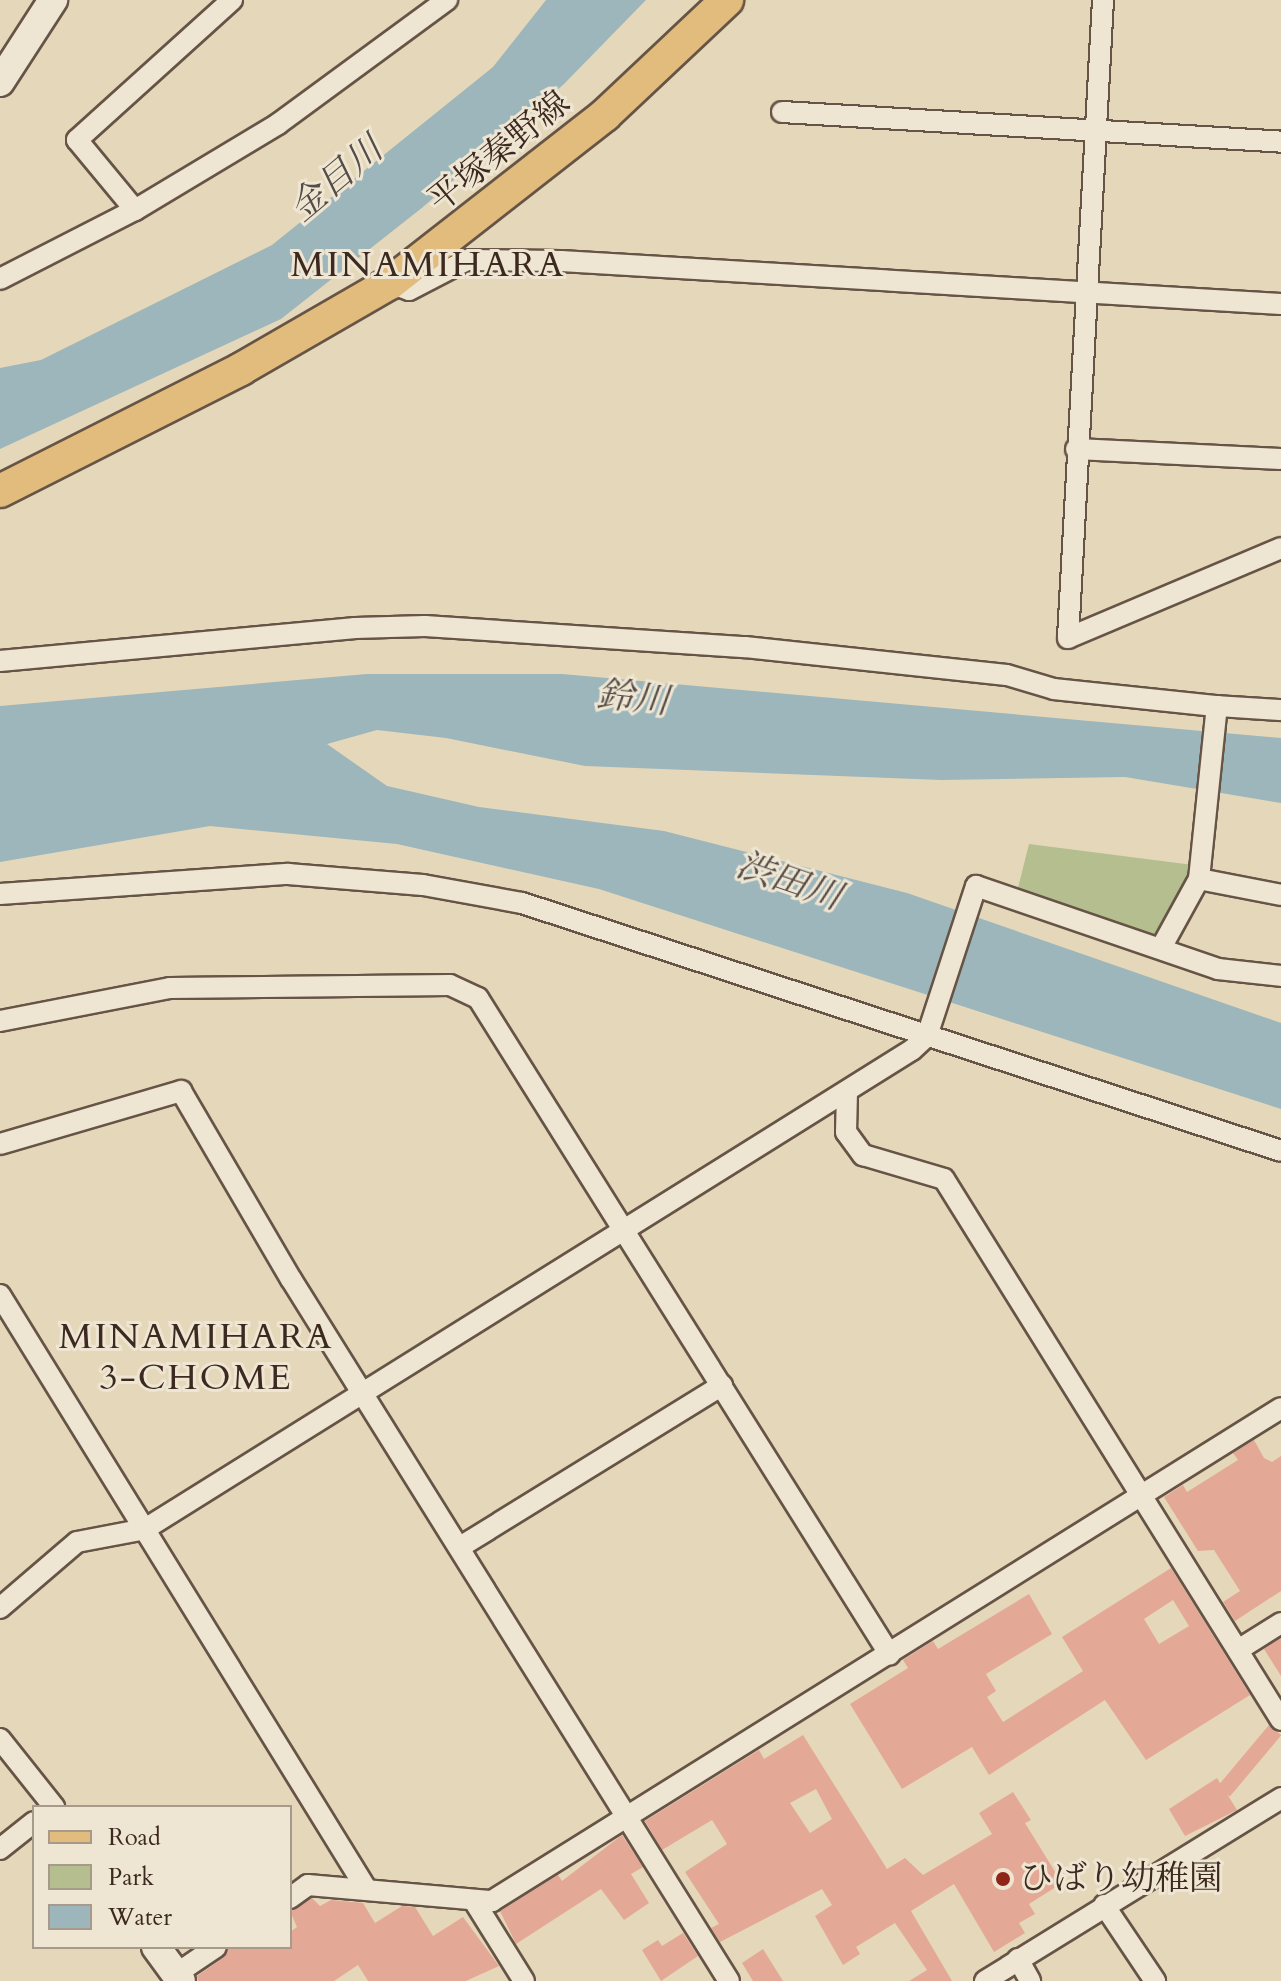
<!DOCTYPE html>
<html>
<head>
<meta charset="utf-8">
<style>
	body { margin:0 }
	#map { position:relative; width:1281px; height:1981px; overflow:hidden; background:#e5d7b9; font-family:Cardo,"Noto Serif JP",serif }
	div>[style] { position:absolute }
	.green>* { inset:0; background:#b5be8f }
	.water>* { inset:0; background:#9cb6bb }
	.building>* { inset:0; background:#e4a996; transform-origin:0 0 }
	.roads { filter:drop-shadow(2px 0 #665446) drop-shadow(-2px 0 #665446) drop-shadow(0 2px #665446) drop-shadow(0 -2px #665446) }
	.street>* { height:20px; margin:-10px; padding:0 10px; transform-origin:10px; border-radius:10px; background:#eee5d2 }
	.secondary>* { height:28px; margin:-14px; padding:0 14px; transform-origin:14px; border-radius:14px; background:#eee5d2 }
	.primary>* { height:32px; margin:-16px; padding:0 16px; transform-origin:16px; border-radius:16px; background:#e2bc7c }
	.dots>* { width:22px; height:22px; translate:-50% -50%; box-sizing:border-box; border:4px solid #eee5d2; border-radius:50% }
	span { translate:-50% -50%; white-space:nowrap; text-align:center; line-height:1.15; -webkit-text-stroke:6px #eee5d2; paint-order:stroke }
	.street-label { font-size:34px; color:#3c291f }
	.poi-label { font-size:34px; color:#3c291f }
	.left { translate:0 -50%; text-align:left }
	.water-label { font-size:36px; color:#544c46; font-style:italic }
	.neighbourhood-label { font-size:36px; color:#3c291f; letter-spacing:2px }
	.legend { position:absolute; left:32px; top:1805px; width:260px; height:144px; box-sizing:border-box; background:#eee5d2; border:2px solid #a79a8a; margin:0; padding:10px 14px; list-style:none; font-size:24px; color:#3c291f }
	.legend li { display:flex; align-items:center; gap:16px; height:40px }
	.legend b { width:40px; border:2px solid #a79a8a }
</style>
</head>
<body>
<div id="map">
	<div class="green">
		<div style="clip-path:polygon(1029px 844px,1193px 865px,1187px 892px,1154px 938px,1017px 892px)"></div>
	</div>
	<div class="water">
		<div style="clip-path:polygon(546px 0,646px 0,564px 84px,423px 207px,281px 319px,0 449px,0 368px,41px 360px,272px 245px,493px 67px)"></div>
		<div style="clip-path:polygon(367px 674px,562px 674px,1281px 738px,1281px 803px,1125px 777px,941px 780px,585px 766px,446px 738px,377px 730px,327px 744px,387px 786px,479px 807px,664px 831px,907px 893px,1281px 1023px,1281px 1109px,599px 889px,397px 844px,210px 826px,0 862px,0 706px)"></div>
	</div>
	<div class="building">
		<div style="clip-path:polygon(1254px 1440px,1264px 1458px,1272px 1462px,1281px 1456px,1281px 1591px,1235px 1621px,1223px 1602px,1240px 1591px,1214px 1550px,1198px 1551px,1164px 1497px,1183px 1485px,1187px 1492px,1238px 1460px,1233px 1453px)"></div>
		<div style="clip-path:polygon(evenodd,1171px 1568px,1250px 1695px,1146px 1760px,1105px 1700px,989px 1775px,972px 1747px,902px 1789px,850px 1704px,908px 1668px,903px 1660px,933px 1641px,938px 1649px,1029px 1594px,1052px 1634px,986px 1674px,996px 1691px,987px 1697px,1003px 1722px,1083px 1671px,1062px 1637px,1171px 1568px,1173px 1600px,1189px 1626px,1159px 1644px,1144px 1619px,1173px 1600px)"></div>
		<div style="clip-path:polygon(1281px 1638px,1281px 1676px,1264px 1649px)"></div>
		<div style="left:1269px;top:1725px;width:16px;height:80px;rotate:40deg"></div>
		<div style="clip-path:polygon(evenodd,803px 1735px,887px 1869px,905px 1858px,923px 1875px,992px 1834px,979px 1813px,1013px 1792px,1031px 1820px,1025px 1823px,1062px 1883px,1029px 1904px,1035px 1914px,1019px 1923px,1025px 1933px,994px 1952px,954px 1884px,911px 1911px,952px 1981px,909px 1981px,927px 1970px,895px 1923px,856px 1947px,860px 1954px,843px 1965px,815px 1916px,832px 1905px,822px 1889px,720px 1942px,711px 1928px,719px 1924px,685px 1872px,727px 1844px,712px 1820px,662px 1850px,645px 1821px,759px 1750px,764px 1759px,803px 1735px,816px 1789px,832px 1819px,810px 1833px,790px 1803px,816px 1789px)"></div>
		<div style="clip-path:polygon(1217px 1778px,1237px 1810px,1185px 1836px,1169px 1809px)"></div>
		<div style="clip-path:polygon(622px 1835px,643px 1867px,631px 1874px,649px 1903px,624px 1920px,601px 1889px,516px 1944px,500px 1911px,558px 1875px,562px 1881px)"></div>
		<div style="clip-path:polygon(312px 1898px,320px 1906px,331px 1900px,363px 1903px,375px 1923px,402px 1906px,415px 1907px,433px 1936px,463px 1917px,499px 1966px,466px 1981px,368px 1981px,358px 1965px,334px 1981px,198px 1981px,197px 1976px,223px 1958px,229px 1947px,290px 1947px,290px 1932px,297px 1927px,290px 1911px)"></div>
		<div style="clip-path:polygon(683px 1933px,698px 1956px,661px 1981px,642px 1950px,658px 1940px,662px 1946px)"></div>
		<div style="clip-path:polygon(763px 1949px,783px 1981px,753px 1981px,742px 1963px)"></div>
	</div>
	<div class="roads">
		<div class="street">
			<div style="left:1103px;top:0;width:639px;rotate:93.14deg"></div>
			<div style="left:1068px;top:638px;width:231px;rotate:-22.9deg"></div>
			<div style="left:782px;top:112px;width:500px;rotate:3.4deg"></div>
			<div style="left:135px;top:210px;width:91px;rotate:-129.6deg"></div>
			<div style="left:77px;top:140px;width:209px;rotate:-42.1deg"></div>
			<div style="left:0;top:279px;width:152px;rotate:-27.1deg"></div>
			<div style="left:135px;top:210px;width:167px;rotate:-31deg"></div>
			<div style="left:278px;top:124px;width:210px;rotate:-36.3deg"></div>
			<div style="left:390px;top:283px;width:20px;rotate:20deg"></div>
			<div style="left:409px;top:290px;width:65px;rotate:-27.3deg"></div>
			<div style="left:467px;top:260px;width:94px;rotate:0.6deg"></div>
			<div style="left:561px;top:261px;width:721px;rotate:3.42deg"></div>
			<div style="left:1076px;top:449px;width:205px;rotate:2.8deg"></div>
			<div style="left:0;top:661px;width:357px;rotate:-5.3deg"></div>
			<div style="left:355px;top:628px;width:70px;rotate:-1.6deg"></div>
			<div style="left:425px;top:626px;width:321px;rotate:3.8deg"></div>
			<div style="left:745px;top:647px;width:263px;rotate:6.1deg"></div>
			<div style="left:1007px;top:675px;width:49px;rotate:16.6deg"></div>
			<div style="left:1054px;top:689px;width:164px;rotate:6deg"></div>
			<div style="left:1199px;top:879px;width:84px;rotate:11deg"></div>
			<div style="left:0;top:894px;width:289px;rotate:-4deg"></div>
			<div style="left:288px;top:874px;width:135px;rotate:4.7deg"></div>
			<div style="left:423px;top:885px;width:101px;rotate:10.3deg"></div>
			<div style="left:522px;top:903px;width:798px;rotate:18.09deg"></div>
			<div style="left:1161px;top:948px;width:79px;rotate:-61.2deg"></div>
			<div style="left:1199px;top:879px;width:174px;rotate:-84.1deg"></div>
			<div style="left:1217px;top:706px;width:64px;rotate:3.6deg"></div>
			<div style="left:0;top:1021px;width:173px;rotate:-11deg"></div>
			<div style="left:170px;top:988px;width:280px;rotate:-0.6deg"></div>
			<div style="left:450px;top:985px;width:31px;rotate:25deg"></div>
			<div style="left:478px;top:998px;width:775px;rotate:57.91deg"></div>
			<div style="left:847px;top:1092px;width:40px;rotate:91.4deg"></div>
			<div style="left:846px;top:1132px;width:29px;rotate:54deg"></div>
			<div style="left:863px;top:1155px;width:84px;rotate:16.5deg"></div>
			<div style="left:944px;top:1179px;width:637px;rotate:58.08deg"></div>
			<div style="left:0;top:1144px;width:189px;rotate:-16.3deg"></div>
			<div style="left:181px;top:1091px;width:218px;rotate:59.7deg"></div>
			<div style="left:291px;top:1279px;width:827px;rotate:58.04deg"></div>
			<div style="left:0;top:1295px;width:699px;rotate:58.33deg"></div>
			<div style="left:460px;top:1547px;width:308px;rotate:-31.7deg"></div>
			<div style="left:0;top:1608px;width:101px;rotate:-40.6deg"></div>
			<div style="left:77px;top:1542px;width:69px;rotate:-10.8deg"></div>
			<div style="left:145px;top:1529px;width:904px;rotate:-31.99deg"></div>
			<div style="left:912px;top:1050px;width:21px;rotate:-43deg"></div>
			<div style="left:927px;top:1036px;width:158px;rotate:-71.9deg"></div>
			<div style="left:976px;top:886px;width:256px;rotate:18.9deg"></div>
			<div style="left:1218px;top:969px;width:63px;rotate:6.3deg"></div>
			<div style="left:1238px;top:1650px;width:51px;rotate:-32.1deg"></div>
			<div style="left:0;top:1739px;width:87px;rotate:51.5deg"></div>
			<div style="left:0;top:1849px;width:43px;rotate:-38.5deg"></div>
			<div style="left:290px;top:1898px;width:22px;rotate:-36deg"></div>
			<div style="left:308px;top:1885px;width:185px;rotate:5deg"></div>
			<div style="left:492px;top:1901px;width:930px;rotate:-32deg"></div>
			<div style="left:474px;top:1901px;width:94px;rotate:58deg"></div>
			<div style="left:1104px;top:1905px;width:92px;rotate:56.1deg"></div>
			<div style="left:1018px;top:1959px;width:25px;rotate:61deg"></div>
			<div style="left:176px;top:1974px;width:48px;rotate:-34deg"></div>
			<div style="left:985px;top:1981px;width:348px;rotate:-31.7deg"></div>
		</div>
		<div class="secondary">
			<div style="left:0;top:82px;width:98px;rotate:-57.1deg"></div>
			<div style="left:156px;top:1947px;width:42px;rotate:53.7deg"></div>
		</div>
		<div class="primary">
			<div style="left:0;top:491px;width:270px;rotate:-26.8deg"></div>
			<div style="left:241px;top:369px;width:172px;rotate:-30deg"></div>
			<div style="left:390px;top:283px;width:273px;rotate:-38deg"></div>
			<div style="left:605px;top:115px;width:168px;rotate:-43.3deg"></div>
		</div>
	</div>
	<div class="dots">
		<div style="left:1003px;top:1879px;background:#8f2418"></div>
	</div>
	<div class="street-label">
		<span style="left:499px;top:152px;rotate:-39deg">平塚秦野線</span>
	</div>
	<div class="poi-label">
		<span class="left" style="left:1019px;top:1879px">ひばり幼稚園</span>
	</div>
	<div class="water-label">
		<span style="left:336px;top:179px;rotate:-40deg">金目川</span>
		<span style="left:633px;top:698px;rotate:6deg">鈴川</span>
		<span style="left:789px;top:881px;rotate:19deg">渋田川</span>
	</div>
	<div class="neighbourhood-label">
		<span style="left:428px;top:265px">MINAMIHARA</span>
		<span style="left:196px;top:1357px">MINAMIHARA<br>3-CHOME</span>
	</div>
	<ul class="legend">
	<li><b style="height:10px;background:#e2bc7c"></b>Road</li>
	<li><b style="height:22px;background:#b5be8f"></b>Park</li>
	<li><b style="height:22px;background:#9cb6bb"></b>Water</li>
	</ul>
</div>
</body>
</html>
